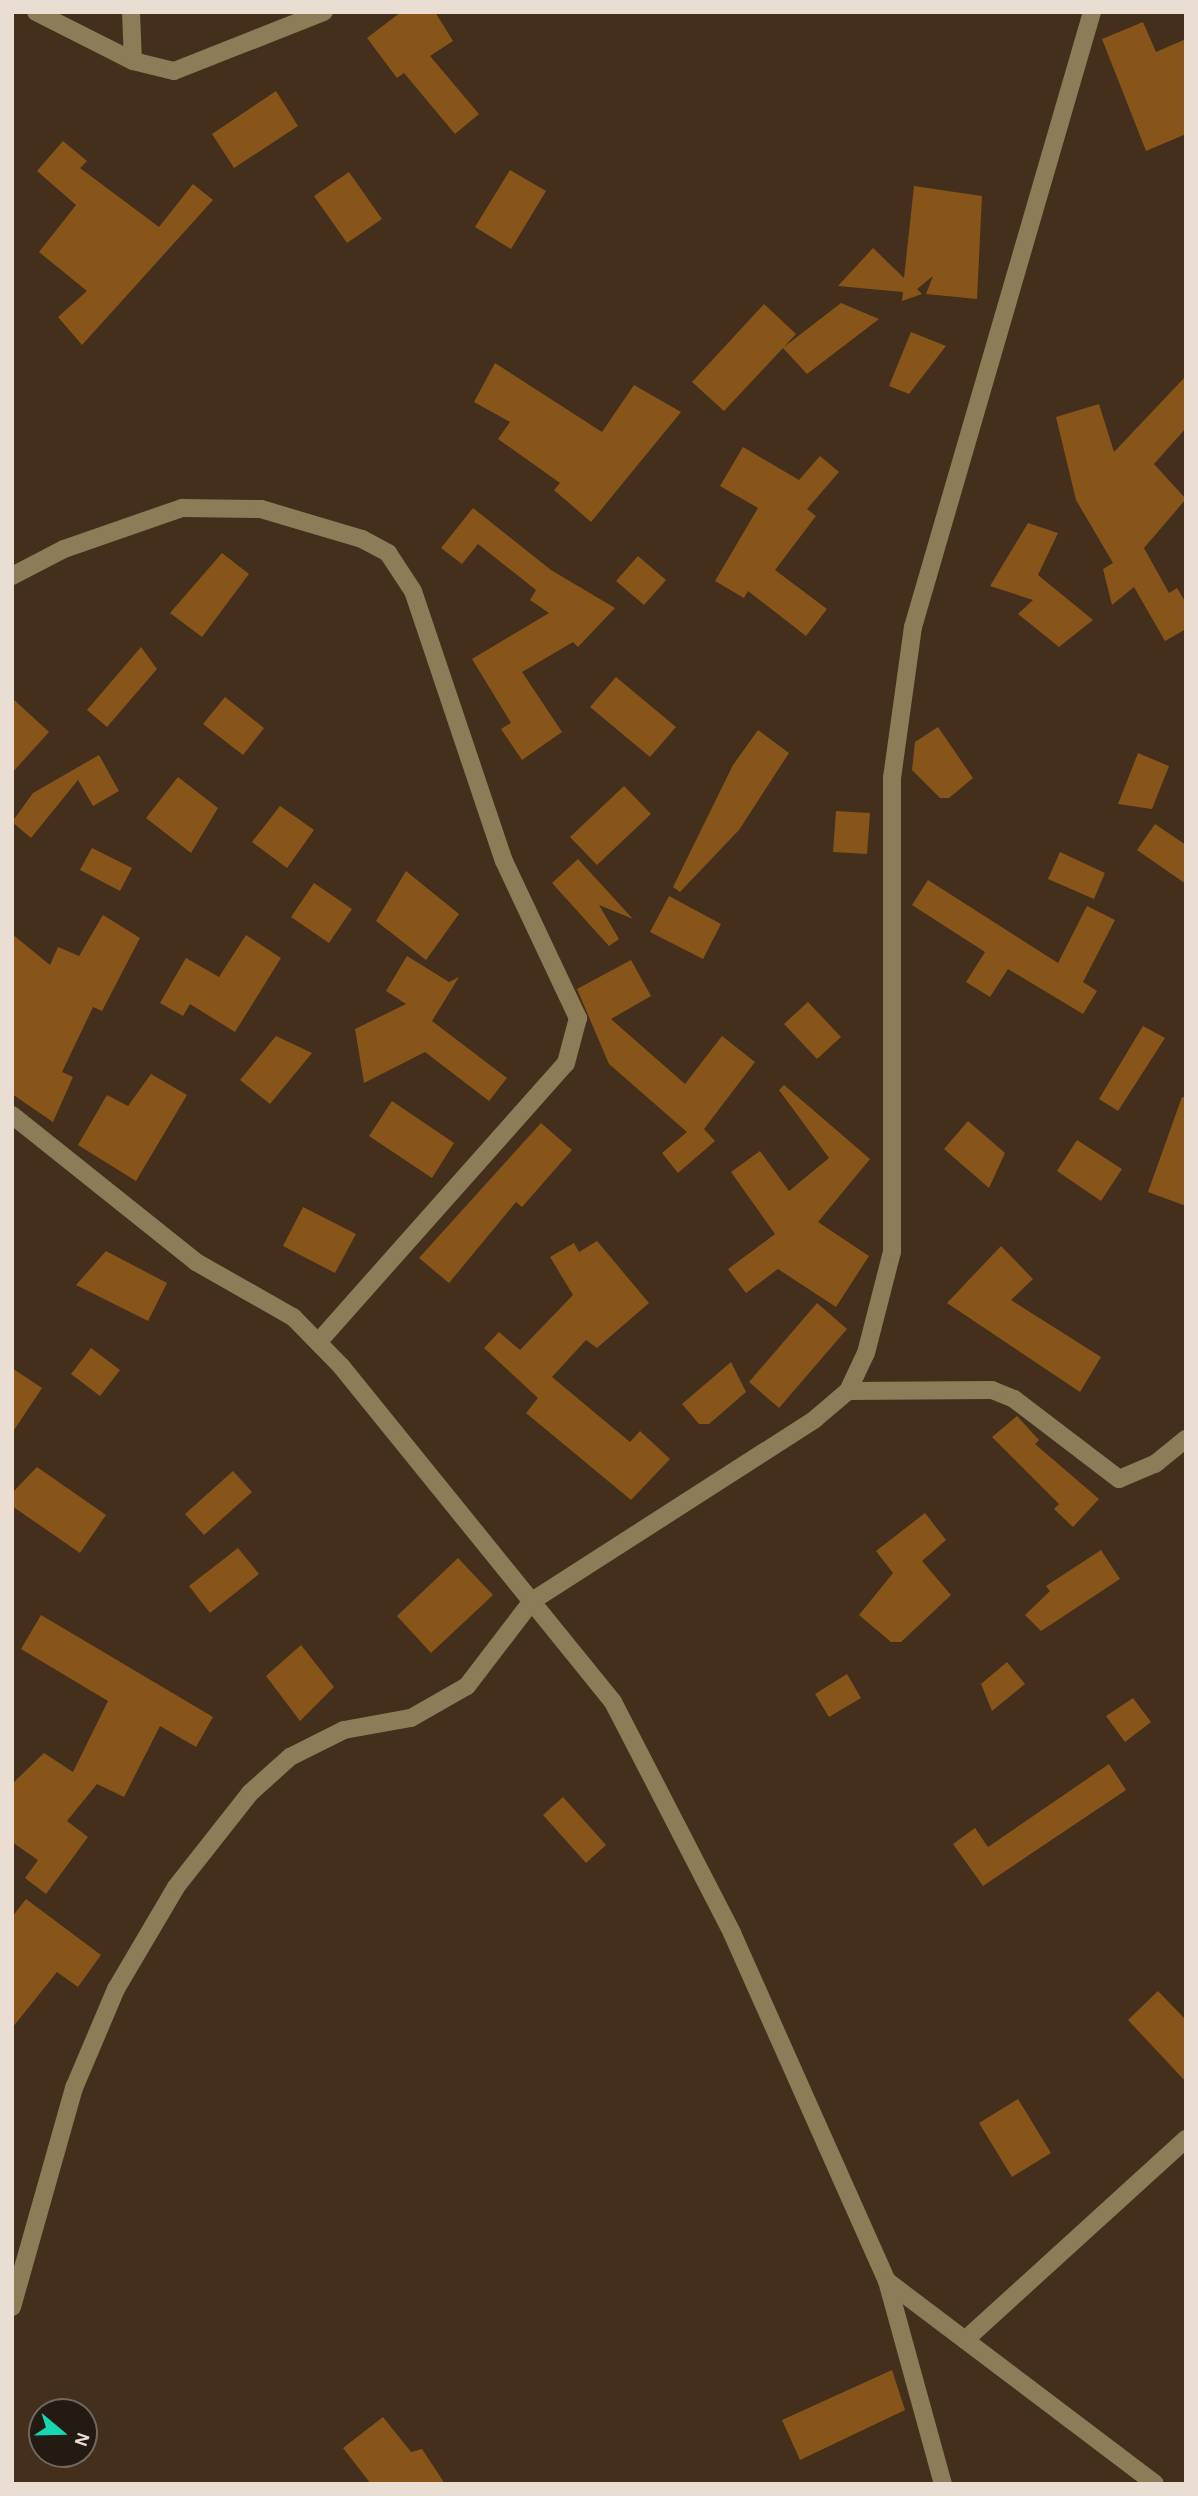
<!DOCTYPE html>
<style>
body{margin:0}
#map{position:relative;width:1198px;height:2496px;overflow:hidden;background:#432f1b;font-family:"Alegreya Sans",sans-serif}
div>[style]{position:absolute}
.building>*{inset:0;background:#875519}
.minor>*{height:18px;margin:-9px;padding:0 9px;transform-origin:9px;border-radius:9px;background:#8c7c58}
span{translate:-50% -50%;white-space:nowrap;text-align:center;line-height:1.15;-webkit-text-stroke:5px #231a11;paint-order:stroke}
.frame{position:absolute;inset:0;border:14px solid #eaddd1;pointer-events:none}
.north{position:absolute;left:28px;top:2398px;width:70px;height:70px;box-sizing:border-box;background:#231a11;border:2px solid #73685e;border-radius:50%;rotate:109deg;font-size:19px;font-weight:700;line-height:28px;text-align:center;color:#eaddd1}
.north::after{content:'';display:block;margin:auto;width:24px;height:32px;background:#1ad5b2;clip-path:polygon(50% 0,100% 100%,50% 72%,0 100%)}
</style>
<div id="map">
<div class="building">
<div style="clip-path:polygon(401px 12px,435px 12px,453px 41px,430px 56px,479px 114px,455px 134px,404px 73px,397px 78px,367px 38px)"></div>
<div style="clip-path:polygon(1143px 22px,1156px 52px,1186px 39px,1186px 134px,1146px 151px,1102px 39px)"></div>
<div style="clip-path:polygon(276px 91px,298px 126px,234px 168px,212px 134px)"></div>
<div style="clip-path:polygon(63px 141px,87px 161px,80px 168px,159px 227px,193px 184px,213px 200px,82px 345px,58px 317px,87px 291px,39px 252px,76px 205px,37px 171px)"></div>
<div style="clip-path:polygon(510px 170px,546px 191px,511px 249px,475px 227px)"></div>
<div style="clip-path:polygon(349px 172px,382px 219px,347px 243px,314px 196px)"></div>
<div style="clip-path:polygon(914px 186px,982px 196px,977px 299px,926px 294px,933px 276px,917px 289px,922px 294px,902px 301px,903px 292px,838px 286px,873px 248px,904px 278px)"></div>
<div style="clip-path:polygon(841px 303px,879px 319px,807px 374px,783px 348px,724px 411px,692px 382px,764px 304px,796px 334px,784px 347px)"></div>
<div style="clip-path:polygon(911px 332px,946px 346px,909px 394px,889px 386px)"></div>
<div style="clip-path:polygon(495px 363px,602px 432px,634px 385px,681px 412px,591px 522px,554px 490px,560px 483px,498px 439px,510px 422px,474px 402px)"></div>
<div style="clip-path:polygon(1186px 376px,1186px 428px,1154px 464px,1186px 499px,1144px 548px,1169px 593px,1177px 588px,1186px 603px,1186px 629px,1165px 641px,1134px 587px,1112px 605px,1103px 569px,1113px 563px,1076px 500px,1056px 417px,1099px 404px,1114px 452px)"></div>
<div style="clip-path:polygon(743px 447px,799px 480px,820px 456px,839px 472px,807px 509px,816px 516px,775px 570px,827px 609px,806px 636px,748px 591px,744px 598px,715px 581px,758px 508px,720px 486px)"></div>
<div style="clip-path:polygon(473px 508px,551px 570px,615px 608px,578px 647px,573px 642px,522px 672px,562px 732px,522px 760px,501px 729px,511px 723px,472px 659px,549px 613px,530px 600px,536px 590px,478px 544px,462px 564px,441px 548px)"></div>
<div style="clip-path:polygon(1028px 523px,1058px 533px,1038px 575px,1093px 620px,1059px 647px,1018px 614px,1033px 600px,990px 586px)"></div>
<div style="clip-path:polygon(222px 553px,249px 574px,202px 637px,170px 613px)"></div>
<div style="clip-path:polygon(638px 556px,666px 580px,644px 605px,616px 581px)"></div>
<div style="clip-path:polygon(141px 647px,157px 669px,107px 727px,87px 710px)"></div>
<div style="clip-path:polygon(616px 677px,676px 727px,650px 757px,590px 707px)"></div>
<div style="clip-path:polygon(225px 697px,264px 728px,243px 755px,203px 724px)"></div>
<div style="clip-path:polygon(12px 698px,49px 732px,12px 773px)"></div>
<div style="clip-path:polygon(938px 727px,973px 778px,949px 798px,940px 798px,912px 770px,915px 742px)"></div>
<div style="clip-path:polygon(758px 730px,789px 753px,739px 830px,680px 892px,673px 887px,733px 765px)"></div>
<div style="clip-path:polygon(1138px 753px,1169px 766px,1152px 809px,1118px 804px)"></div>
<div style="clip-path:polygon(99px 755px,119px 791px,93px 806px,78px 780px,31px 838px,12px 822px,33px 793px)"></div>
<div style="clip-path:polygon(178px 777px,218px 808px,191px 853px,146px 818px)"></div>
<div style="clip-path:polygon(624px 786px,651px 814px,597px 865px,570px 837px)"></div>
<div style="clip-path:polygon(280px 806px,314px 830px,287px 868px,252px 842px)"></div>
<div style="clip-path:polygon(836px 811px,870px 813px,867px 854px,833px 852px)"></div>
<div style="clip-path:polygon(1155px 824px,1186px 845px,1186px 884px,1137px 850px)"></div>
<div style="clip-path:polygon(92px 848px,132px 868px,120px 891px,80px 870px)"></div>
<div style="clip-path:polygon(1060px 852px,1105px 873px,1094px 899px,1048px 879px)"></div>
<div style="clip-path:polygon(578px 859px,633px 919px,599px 905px,619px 939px,609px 946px,552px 883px)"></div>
<div style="clip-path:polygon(406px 871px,459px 914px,426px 960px,376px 921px)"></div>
<div style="clip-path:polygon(928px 880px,1058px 963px,1087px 906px,1115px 920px,1083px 982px,1097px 991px,1083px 1014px,1008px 969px,990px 997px,966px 982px,985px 952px,912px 905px)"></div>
<div style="clip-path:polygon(314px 883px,352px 909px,329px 943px,291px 917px)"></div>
<div style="clip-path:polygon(669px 896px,721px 924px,703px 959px,650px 932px)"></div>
<div style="clip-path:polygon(103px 915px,140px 938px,102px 1011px,93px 1007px,62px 1072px,73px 1077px,53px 1122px,12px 1094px,12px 934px,50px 965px,58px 947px,79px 956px)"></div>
<div style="clip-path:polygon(246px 935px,281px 958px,235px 1032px,190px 1004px,183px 1016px,160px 1003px,186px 958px,219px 977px)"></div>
<div style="clip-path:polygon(407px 956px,449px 982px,459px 977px,432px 1021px,507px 1078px,489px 1101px,425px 1052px,364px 1083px,355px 1029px,406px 1004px,386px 991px)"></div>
<div style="clip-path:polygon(631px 960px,651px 996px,611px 1019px,685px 1084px,722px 1036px,755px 1062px,704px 1129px,715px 1141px,678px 1173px,662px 1153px,687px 1132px,609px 1064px,577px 989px)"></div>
<div style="clip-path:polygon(808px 1002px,841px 1037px,817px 1059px,784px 1024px)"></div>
<div style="clip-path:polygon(1143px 1026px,1165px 1038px,1118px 1111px,1099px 1099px)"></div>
<div style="clip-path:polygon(276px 1036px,312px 1053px,270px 1104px,240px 1080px)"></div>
<div style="clip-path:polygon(151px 1074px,187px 1095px,136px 1181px,78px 1145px,107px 1095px,128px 1106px)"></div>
<div style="clip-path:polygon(784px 1085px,870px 1159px,818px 1222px,869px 1256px,836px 1307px,778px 1269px,746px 1293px,728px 1269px,775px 1234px,731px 1172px,760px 1151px,789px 1191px,829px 1158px,779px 1090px)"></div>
<div style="clip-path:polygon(1182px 1097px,1186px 1098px,1186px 1206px,1148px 1192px)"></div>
<div style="clip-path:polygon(392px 1101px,454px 1143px,432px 1178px,369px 1136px)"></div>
<div style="clip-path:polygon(968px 1121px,1005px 1153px,989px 1188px,944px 1149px)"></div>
<div style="clip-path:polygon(541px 1123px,572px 1150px,522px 1207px,516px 1202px,449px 1283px,419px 1258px)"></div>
<div style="clip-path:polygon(1077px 1140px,1122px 1169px,1101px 1201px,1057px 1171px)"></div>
<div style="clip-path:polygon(303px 1207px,356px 1234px,335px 1273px,283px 1246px)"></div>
<div style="clip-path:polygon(597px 1241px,649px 1303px,597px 1348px,586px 1340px,552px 1377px,630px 1442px,640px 1431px,670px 1459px,631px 1500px,526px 1413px,538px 1398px,484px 1348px,499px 1332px,520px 1350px,573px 1295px,550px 1257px,574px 1243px,579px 1252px)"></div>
<div style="clip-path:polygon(1001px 1246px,1033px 1279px,1011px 1300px,1101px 1357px,1080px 1392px,947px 1303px)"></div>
<div style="clip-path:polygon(106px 1251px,167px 1283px,148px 1321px,76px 1285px)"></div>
<div style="clip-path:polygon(817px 1303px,847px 1329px,779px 1408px,749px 1382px)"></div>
<div style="clip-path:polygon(91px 1348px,120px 1370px,100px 1396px,71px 1374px)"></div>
<div style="clip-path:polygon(731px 1362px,746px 1392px,709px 1424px,699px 1424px,682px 1404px)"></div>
<div style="clip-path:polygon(12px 1368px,42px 1388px,12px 1433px)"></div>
<div style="clip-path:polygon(1017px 1416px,1039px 1440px,1035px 1444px,1099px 1499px,1073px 1527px,1054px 1509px,1059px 1504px,992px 1437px)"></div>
<div style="clip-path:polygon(37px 1467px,106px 1515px,80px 1553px,12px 1506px,12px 1493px)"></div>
<div style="clip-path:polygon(233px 1471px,252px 1492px,204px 1535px,185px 1514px)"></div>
<div style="clip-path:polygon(925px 1513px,946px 1540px,922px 1561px,951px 1595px,901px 1642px,891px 1642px,859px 1615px,893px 1573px,876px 1551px)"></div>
<div style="clip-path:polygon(238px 1548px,259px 1574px,210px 1613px,189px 1586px)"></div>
<div style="clip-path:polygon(1101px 1550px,1120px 1579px,1041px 1631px,1025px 1615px,1050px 1591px,1046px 1586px)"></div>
<div style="clip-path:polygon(458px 1558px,493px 1595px,431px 1653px,397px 1616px)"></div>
<div style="clip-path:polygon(41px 1615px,213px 1717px,196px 1747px,160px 1726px,124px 1797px,97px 1784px,67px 1821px,88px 1837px,46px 1894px,25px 1878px,38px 1860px,12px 1842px,12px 1784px,44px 1753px,73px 1772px,108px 1701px,21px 1649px)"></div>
<div style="clip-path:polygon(301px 1645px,334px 1687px,300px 1721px,266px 1676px)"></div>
<div style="clip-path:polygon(1007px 1662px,1025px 1684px,992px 1711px,981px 1684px)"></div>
<div style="clip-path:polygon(847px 1674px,861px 1698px,829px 1717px,815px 1694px)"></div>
<div style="clip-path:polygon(1133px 1698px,1151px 1722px,1125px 1742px,1106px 1716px)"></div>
<div style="clip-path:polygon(1109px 1764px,1126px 1790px,983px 1886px,953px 1844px,975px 1828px,988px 1847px)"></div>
<div style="clip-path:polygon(563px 1797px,606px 1845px,586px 1863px,543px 1815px)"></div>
<div style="clip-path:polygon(26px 1899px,101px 1955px,78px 1987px,57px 1972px,12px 2028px,12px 1917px)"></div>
<div style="clip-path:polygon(1158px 1991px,1186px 2020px,1186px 2082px,1128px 2020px)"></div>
<div style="clip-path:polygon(1018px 2099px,1051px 2153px,1012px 2177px,979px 2123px)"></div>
<div style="clip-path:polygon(892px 2370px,905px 2410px,800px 2460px,782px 2420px)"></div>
<div style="clip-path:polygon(383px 2417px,411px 2452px,422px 2449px,445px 2484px,371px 2484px,343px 2448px)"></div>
</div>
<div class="minor">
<div style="left:36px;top:12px;width:109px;rotate:26.8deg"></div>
<div style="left:131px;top:12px;width:49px;rotate:87.7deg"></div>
<div style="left:133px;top:61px;width:42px;rotate:13.7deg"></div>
<div style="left:174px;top:71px;width:161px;rotate:-21.5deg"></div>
<div style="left:12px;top:576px;width:59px;rotate:-27.4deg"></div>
<div style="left:64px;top:549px;width:125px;rotate:-19.2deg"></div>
<div style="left:182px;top:508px;width:79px;rotate:0.7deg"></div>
<div style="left:261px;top:509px;width:105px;rotate:16.5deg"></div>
<div style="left:362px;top:539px;width:30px;rotate:28deg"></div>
<div style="left:388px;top:553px;width:45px;rotate:56.7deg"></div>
<div style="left:413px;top:591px;width:285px;rotate:71.4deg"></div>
<div style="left:504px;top:861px;width:174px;rotate:64.8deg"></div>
<div style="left:578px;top:1018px;width:47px;rotate:104.9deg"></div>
<div style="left:566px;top:1063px;width:373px;rotate:131.6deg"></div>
<div style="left:12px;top:1115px;width:236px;rotate:38.6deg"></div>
<div style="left:196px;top:1262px;width:112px;rotate:29.6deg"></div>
<div style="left:293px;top:1317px;width:69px;rotate:45.6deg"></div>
<div style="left:341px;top:1366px;width:432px;rotate:51deg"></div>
<div style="left:613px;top:1702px;width:260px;rotate:62.7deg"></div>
<div style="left:732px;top:1933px;width:381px;rotate:66deg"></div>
<div style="left:887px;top:2281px;width:211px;rotate:74.6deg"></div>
<div style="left:848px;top:1391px;width:144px;rotate:-0.4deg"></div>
<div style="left:992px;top:1390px;width:24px;rotate:22deg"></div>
<div style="left:1014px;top:1399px;width:132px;rotate:37.3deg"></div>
<div style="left:1119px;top:1479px;width:39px;rotate:-23deg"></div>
<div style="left:1155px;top:1464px;width:40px;rotate:-39deg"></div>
<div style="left:887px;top:2281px;width:336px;rotate:37.1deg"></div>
<div style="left:12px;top:2307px;width:228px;rotate:-74.2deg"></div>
<div style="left:74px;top:2088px;width:108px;rotate:-67deg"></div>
<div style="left:116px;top:1989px;width:118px;rotate:-59.5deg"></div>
<div style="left:176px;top:1887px;width:120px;rotate:-51.8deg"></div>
<div style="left:250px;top:1793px;width:54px;rotate:-42deg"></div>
<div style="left:290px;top:1757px;width:60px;rotate:-26.6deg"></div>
<div style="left:344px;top:1730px;width:68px;rotate:-10.2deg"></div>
<div style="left:411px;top:1718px;width:64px;rotate:-29.7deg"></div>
<div style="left:467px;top:1686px;width:107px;rotate:-52.6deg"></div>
<div style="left:532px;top:1601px;width:336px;rotate:-32.7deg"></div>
<div style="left:815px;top:1419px;width:43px;rotate:-40.3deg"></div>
<div style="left:848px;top:1391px;width:42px;rotate:-64.7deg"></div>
<div style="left:866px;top:1353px;width:104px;rotate:-75.6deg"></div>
<div style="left:892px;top:1252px;width:474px;rotate:-90deg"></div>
<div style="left:892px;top:778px;width:152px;rotate:-82.1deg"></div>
<div style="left:913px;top:627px;width:641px;rotate:-73.77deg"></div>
<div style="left:965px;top:2340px;width:299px;rotate:-42.3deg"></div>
</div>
<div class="frame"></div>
<div class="north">N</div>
</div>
